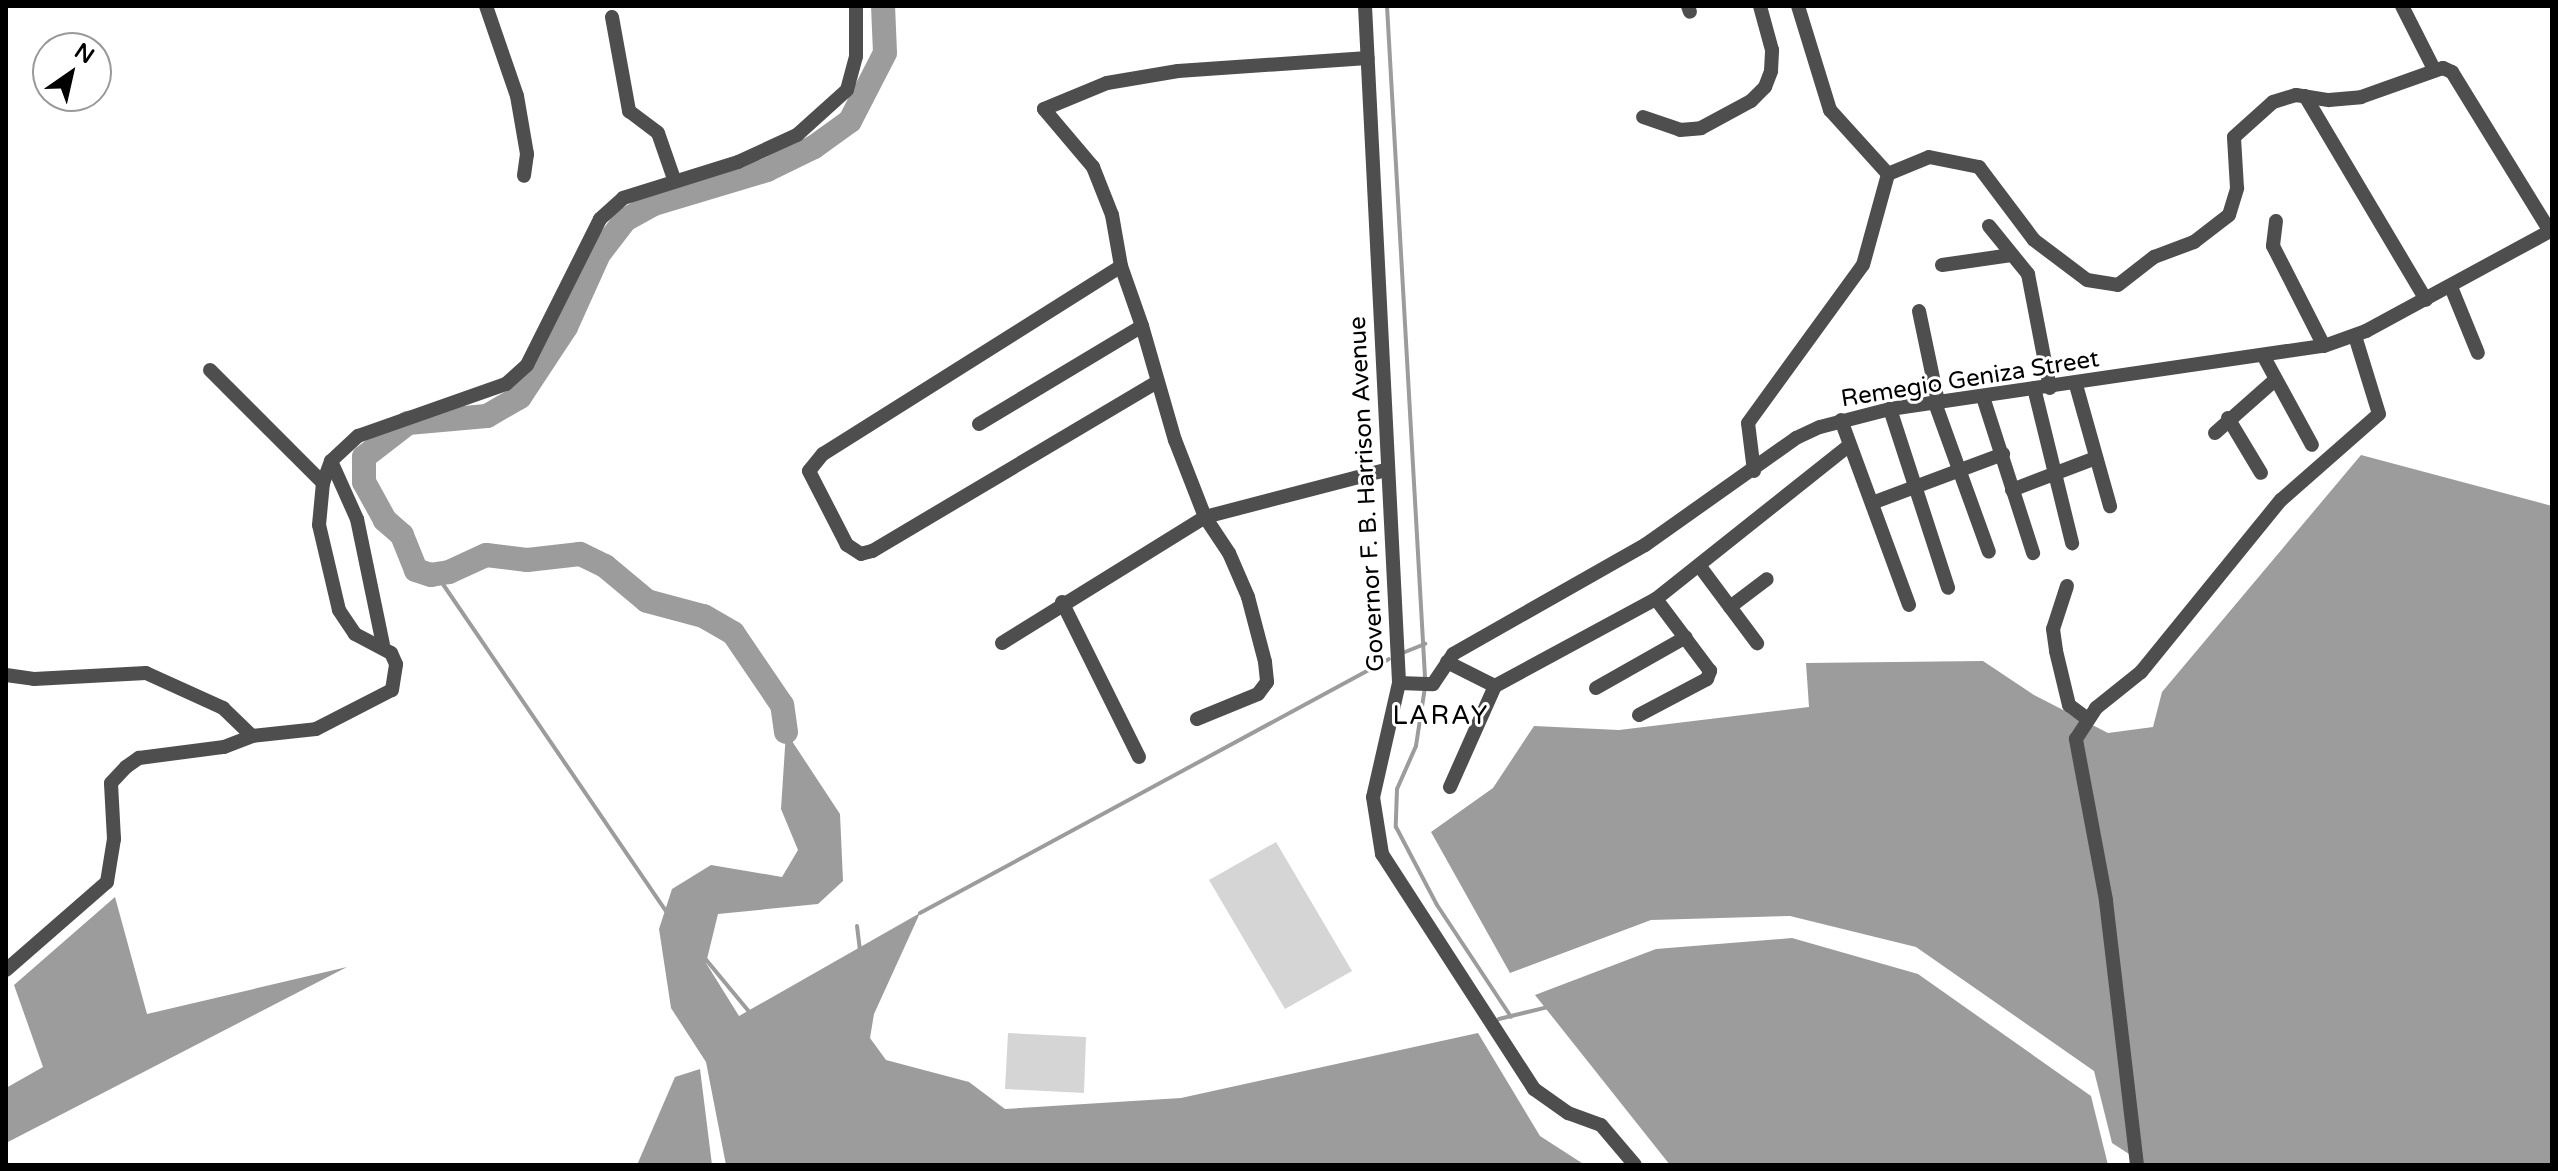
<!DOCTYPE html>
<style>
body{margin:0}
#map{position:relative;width:2558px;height:1171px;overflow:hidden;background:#fff;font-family:"Varela Round",sans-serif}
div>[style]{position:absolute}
.green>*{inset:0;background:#d5d5d5}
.water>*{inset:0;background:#9c9c9c}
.stream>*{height:4px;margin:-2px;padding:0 2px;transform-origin:2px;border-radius:2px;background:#9c9c9c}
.river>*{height:24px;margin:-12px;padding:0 12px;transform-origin:12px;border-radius:12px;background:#9c9c9c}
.minor>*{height:14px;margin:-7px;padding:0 7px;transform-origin:7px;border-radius:7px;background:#4e4e4e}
span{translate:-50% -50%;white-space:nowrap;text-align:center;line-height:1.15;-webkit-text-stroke:6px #fff;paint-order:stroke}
.street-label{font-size:24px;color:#000}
.neighbourhood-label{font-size:26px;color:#000;letter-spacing:2px}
.frame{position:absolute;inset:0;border:8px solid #000;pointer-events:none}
.north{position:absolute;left:32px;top:32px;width:80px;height:80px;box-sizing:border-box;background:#fff;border:2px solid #999;border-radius:50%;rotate:34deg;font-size:22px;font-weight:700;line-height:32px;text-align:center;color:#000}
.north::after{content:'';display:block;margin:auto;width:28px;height:36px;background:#000;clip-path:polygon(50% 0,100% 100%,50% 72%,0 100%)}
</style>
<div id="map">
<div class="green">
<div style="clip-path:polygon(1276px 842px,1352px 971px,1285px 1009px,1209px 880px)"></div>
<div style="clip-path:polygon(1008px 1033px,1086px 1037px,1084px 1093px,1005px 1089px)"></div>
</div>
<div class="water">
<div style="clip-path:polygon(2361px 455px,2552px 506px,2552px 1165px,2146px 1165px,2112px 1143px,2094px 1071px,1916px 947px,1790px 916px,1651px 920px,1510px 973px,1431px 832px,1493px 788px,1534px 726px,1619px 730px,1809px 707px,1806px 663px,1983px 661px,2034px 695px,2108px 733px,2153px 727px,2162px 692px)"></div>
<div style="clip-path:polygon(786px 732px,840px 814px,843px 881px,818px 904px,718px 914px,706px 963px,739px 1016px,920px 913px,874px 1014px,870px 1038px,886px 1060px,969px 1082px,1005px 1109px,1181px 1098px,1478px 1033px,1540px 1136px,1585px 1165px,726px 1165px,706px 1062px,671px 1008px,659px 929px,672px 889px,711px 865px,782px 877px,798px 850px,781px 809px)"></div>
<div style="clip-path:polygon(115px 897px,147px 1014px,347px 967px,6px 1143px,6px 1088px,43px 1067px,14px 985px)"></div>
<div style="clip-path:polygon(1792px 938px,1918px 974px,2091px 1096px,2108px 1165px,1670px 1165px,1535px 995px,1656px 949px)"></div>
<div style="clip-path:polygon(700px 1069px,712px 1165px,637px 1165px,675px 1077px)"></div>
</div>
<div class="stream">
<div style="left:1387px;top:6px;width:673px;rotate:86.76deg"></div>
<div style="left:436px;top:574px;width:409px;rotate:55.7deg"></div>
<div style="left:1405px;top:652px;width:22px;rotate:-22deg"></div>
<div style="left:1425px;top:687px;width:60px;rotate:98.7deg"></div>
<div style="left:1416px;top:746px;width:47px;rotate:113.8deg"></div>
<div style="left:1397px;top:789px;width:38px;rotate:92deg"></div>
<div style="left:1396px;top:827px;width:88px;rotate:62.3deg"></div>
<div style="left:1437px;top:905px;width:134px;rotate:56.5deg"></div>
<div style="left:920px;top:913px;width:533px;rotate:-28.44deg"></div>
<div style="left:857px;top:926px;width:26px;rotate:83deg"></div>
<div style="left:703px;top:956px;width:75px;rotate:50.4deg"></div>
<div style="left:1499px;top:1019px;width:50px;rotate:-13.8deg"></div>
</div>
<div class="river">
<div style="left:786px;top:732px;width:27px;rotate:-98deg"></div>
<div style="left:782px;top:705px;width:87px;rotate:-124.2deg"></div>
<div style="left:733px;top:633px;width:34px;rotate:-150deg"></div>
<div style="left:703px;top:616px;width:58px;rotate:-165deg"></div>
<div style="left:647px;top:601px;width:55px;rotate:-140.2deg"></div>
<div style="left:605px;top:566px;width:28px;rotate:-154deg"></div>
<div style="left:580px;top:554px;width:53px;rotate:173.5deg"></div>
<div style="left:527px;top:560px;width:41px;rotate:-173deg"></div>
<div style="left:486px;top:555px;width:41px;rotate:155.3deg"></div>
<div style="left:449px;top:572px;width:18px;rotate:171deg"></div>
<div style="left:431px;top:575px;width:16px;rotate:-162deg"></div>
<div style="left:416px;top:570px;width:38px;rotate:-112deg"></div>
<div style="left:402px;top:535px;width:23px;rotate:-139deg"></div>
<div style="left:385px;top:520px;width:43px;rotate:-118.9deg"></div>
<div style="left:364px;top:482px;width:25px;rotate:-90deg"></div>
<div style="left:364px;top:457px;width:56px;rotate:-37.7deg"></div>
<div style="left:408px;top:423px;width:79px;rotate:-5.1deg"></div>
<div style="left:487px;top:416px;width:38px;rotate:-30deg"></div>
<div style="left:520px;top:397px;width:84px;rotate:-56.7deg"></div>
<div style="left:566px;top:327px;width:80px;rotate:-65.7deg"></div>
<div style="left:599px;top:254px;width:43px;rotate:-52.6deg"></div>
<div style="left:625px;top:220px;width:33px;rotate:-29deg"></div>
<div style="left:654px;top:204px;width:118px;rotate:-16.7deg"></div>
<div style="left:767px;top:170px;width:52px;rotate:-26.1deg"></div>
<div style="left:814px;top:147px;width:44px;rotate:-35.8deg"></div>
<div style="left:850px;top:121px;width:76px;rotate:-62.8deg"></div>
<div style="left:885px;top:53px;width:47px;rotate:-92.4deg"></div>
</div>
<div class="minor">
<div style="left:486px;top:6px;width:95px;rotate:71deg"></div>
<div style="left:517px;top:96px;width:59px;rotate:80.2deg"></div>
<div style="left:527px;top:154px;width:22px;rotate:98deg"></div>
<div style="left:1365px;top:6px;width:678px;rotate:87.12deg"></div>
<div style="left:1399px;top:683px;width:117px;rotate:102.8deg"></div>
<div style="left:1373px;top:797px;width:58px;rotate:81deg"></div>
<div style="left:1382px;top:854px;width:280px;rotate:57.1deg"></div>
<div style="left:1534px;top:1089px;width:42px;rotate:35.2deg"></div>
<div style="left:1568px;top:1113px;width:35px;rotate:20deg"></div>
<div style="left:1601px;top:1125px;width:52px;rotate:49.6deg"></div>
<div style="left:1688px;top:6px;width:6px;rotate:72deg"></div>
<div style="left:1798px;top:6px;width:109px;rotate:72.9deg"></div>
<div style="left:1830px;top:110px;width:86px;rotate:47.8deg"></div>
<div style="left:2402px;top:6px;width:71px;rotate:63.1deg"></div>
<div style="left:612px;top:17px;width:96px;rotate:79.7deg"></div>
<div style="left:629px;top:111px;width:36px;rotate:37deg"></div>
<div style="left:658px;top:133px;width:49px;rotate:70.8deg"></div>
<div style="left:2305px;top:96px;width:237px;rotate:59.3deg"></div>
<div style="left:1643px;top:117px;width:39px;rotate:19deg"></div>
<div style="left:1680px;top:130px;width:21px;rotate:-5deg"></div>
<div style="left:1701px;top:128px;width:57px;rotate:-28.4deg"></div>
<div style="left:1751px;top:101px;width:20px;rotate:-45deg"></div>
<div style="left:1765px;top:87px;width:17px;rotate:-69deg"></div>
<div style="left:1771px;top:71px;width:21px;rotate:-87deg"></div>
<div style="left:1772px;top:50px;width:46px;rotate:-105.3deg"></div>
<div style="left:2276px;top:221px;width:25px;rotate:97deg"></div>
<div style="left:2273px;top:246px;width:112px;rotate:63deg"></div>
<div style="left:1989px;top:226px;width:62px;rotate:50.9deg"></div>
<div style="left:2028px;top:274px;width:116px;rotate:79.1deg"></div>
<div style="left:1942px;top:265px;width:70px;rotate:-8.2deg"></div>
<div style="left:1121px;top:266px;width:52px;rotate:-100deg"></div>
<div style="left:1112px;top:215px;width:52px;rotate:-111.6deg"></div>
<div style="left:1093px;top:167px;width:76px;rotate:-130.2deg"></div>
<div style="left:1044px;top:109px;width:68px;rotate:-22.4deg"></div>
<div style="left:1107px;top:83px;width:72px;rotate:-9.6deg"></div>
<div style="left:1178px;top:71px;width:190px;rotate:-3.9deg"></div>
<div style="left:2451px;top:287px;width:71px;rotate:67.8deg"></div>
<div style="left:1919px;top:311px;width:93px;rotate:78.2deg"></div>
<div style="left:2264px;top:357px;width:100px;rotate:61.4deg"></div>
<div style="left:210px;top:370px;width:160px;rotate:45deg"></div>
<div style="left:323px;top:483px;width:23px;rotate:-70deg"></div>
<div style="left:331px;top:461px;width:37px;rotate:-43deg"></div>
<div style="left:358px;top:436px;width:157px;rotate:-19.4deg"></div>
<div style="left:506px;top:384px;width:28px;rotate:-42deg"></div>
<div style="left:527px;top:365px;width:163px;rotate:-63.4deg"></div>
<div style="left:600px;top:219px;width:31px;rotate:-42deg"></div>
<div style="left:623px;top:198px;width:121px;rotate:-17.4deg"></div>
<div style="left:738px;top:162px;width:65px;rotate:-24.6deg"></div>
<div style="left:797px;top:135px;width:67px;rotate:-42deg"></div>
<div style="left:847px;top:90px;width:35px;rotate:-75deg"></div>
<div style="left:856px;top:56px;width:50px;rotate:-90deg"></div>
<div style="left:1157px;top:382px;width:331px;rotate:149.3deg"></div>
<div style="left:872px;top:551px;width:11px;rotate:165deg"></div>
<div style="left:861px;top:554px;width:17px;rotate:-147deg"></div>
<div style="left:847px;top:545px;width:83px;rotate:-117.2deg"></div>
<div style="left:809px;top:471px;width:22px;rotate:-51deg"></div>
<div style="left:823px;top:454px;width:352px;rotate:-32.2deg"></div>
<div style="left:1121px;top:266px;width:64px;rotate:70.7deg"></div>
<div style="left:1142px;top:326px;width:119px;rotate:73.9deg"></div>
<div style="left:1175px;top:440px;width:83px;rotate:68.7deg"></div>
<div style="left:1205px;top:517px;width:43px;rotate:56.3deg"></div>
<div style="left:1229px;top:553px;width:48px;rotate:66.6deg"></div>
<div style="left:1248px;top:597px;width:67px;rotate:75.3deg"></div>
<div style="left:1265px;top:662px;width:20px;rotate:84deg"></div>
<div style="left:1267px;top:682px;width:15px;rotate:127deg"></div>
<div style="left:1258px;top:694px;width:66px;rotate:157.7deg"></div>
<div style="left:2076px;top:385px;width:126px;rotate:74.3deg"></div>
<div style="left:2034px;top:388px;width:160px;rotate:76.2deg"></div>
<div style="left:1983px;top:397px;width:164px;rotate:72.2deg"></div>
<div style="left:1935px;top:403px;width:158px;rotate:70.1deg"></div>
<div style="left:1890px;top:409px;width:188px;rotate:72deg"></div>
<div style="left:2228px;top:418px;width:64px;rotate:59deg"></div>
<div style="left:1841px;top:420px;width:197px;rotate:69.8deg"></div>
<div style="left:979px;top:424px;width:190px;rotate:-31deg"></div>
<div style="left:2215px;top:433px;width:80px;rotate:-41.5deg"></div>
<div style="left:331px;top:461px;width:64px;rotate:65.9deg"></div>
<div style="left:357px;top:519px;width:128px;rotate:78.3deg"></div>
<div style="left:1754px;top:471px;width:48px;rotate:-97.1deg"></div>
<div style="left:1748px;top:423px;width:195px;rotate:-54deg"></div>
<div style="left:1863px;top:265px;width:94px;rotate:-74.6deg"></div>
<div style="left:1888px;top:174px;width:44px;rotate:-22.5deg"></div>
<div style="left:1929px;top:157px;width:51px;rotate:11.3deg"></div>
<div style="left:1979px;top:167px;width:91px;rotate:53deg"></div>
<div style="left:2034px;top:240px;width:66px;rotate:37deg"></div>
<div style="left:2087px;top:280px;width:31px;rotate:9deg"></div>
<div style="left:2118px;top:285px;width:46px;rotate:-37.9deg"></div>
<div style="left:2154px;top:257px;width:43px;rotate:-20.6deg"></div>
<div style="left:2194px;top:242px;width:44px;rotate:-37.6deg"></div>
<div style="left:2229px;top:215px;width:28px;rotate:-73deg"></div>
<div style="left:2237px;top:188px;width:51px;rotate:-93.4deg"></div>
<div style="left:2234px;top:137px;width:52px;rotate:-41.9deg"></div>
<div style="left:2273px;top:102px;width:24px;rotate:-17deg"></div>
<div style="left:2296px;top:95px;width:33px;rotate:9deg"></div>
<div style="left:2329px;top:100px;width:32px;rotate:-5deg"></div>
<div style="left:2361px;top:97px;width:87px;rotate:-19.5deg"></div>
<div style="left:2443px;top:68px;width:10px;rotate:24deg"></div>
<div style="left:2452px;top:72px;width:187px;rotate:58.4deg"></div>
<div style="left:2012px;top:490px;width:90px;rotate:-20.9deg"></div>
<div style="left:1872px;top:503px;width:140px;rotate:-20.5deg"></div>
<div style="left:1701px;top:568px;width:94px;rotate:53.3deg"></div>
<div style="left:2067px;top:586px;width:45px;rotate:108deg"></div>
<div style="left:2053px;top:629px;width:22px;rotate:82deg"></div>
<div style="left:2056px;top:651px;width:56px;rotate:76.5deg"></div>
<div style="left:2069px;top:705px;width:21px;rotate:37deg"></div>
<div style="left:1062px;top:602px;width:173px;rotate:63.6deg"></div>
<div style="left:1730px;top:607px;width:46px;rotate:-37.1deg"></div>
<div style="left:1002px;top:643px;width:239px;rotate:-31.8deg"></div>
<div style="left:1205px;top:517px;width:187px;rotate:-14.6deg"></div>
<div style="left:1447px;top:662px;width:54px;rotate:26.6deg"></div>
<div style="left:6px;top:675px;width:28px;rotate:8deg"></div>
<div style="left:34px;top:679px;width:112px;rotate:-3.1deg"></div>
<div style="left:146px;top:673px;width:85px;rotate:24.4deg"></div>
<div style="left:223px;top:708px;width:40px;rotate:44deg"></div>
<div style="left:1399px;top:683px;width:34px;rotate:2deg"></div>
<div style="left:1433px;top:684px;width:36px;rotate:-56deg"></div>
<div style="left:1453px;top:654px;width:221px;rotate:-29.6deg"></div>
<div style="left:1645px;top:545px;width:185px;rotate:-35.3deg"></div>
<div style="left:1796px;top:438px;width:26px;rotate:-25deg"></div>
<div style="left:1820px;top:427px;width:72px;rotate:-14.4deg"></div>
<div style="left:1890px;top:409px;width:439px;rotate:-8.3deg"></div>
<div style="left:2324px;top:346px;width:45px;rotate:-19.7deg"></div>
<div style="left:2366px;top:331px;width:212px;rotate:-28.5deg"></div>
<div style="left:1596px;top:688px;width:103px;rotate:-29.5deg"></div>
<div style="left:1639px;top:715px;width:77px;rotate:-27.9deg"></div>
<div style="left:1707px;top:679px;width:9px;rotate:-69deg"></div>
<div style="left:1710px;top:671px;width:90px;rotate:-126.9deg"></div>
<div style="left:1450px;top:787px;width:111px;rotate:-66deg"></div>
<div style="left:1495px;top:686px;width:183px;rotate:-28.4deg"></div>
<div style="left:1656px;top:599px;width:244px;rotate:-38.5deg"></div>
<div style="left:6px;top:970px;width:134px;rotate:-41.1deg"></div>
<div style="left:107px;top:882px;width:44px;rotate:-80.8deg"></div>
<div style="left:114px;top:839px;width:56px;rotate:-93.1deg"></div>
<div style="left:111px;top:783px;width:22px;rotate:-47deg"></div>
<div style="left:126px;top:767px;width:16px;rotate:-35deg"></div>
<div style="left:139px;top:758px;width:86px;rotate:-7.4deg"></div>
<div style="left:224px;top:747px;width:30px;rotate:-21deg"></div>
<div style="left:252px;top:736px;width:64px;rotate:-6.2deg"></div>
<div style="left:316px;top:729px;width:85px;rotate:-27.2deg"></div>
<div style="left:392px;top:690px;width:26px;rotate:-81deg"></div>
<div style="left:396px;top:664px;width:12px;rotate:-114deg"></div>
<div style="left:391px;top:653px;width:41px;rotate:-152.2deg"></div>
<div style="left:355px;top:634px;width:29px;rotate:-124deg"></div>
<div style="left:339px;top:610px;width:87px;rotate:-103.2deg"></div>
<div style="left:319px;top:525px;width:42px;rotate:-84.6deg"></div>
<div style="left:2137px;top:1165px;width:267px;rotate:-96.7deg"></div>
<div style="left:2106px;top:900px;width:164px;rotate:-100.6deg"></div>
<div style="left:2076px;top:739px;width:37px;rotate:-57deg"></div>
<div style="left:2096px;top:708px;width:58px;rotate:-38.7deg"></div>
<div style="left:2141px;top:672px;width:222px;rotate:-50.9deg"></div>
<div style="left:2281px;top:500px;width:130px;rotate:-41.3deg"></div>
<div style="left:2379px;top:414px;width:82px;rotate:-107.1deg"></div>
</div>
<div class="street-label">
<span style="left:1970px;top:379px;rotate:-9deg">Remegio Geniza Street</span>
<span style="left:1367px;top:494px;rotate:-93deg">Governor F. B. Harrison Avenue</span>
</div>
<div class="neighbourhood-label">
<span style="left:1441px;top:716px">LARAY</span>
</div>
<div class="frame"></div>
<div class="north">N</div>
</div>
